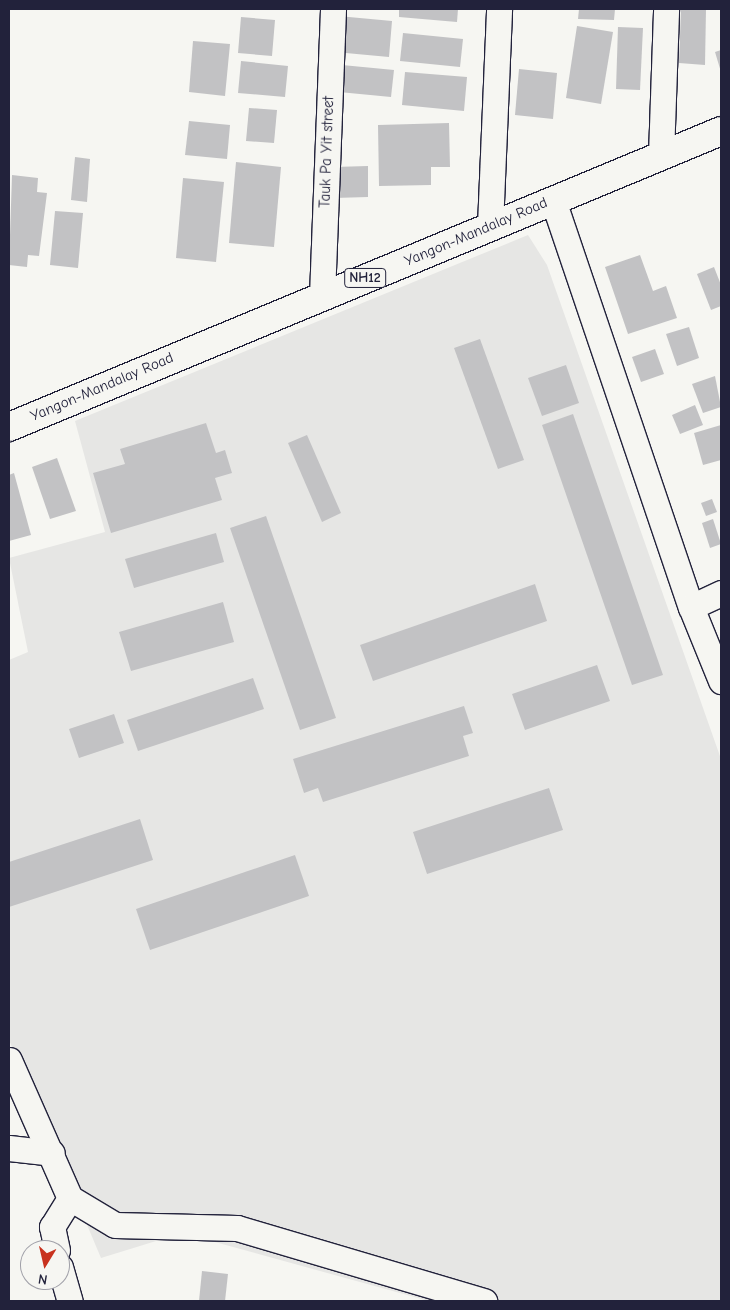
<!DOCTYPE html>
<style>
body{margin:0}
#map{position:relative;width:730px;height:1310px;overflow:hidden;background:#f6f6f2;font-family:"Comic Neue",sans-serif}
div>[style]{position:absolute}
.built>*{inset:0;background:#e6e6e4}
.building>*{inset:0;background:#c2c2c4}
.roads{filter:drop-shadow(1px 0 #22223b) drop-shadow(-1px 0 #22223b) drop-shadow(0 1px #22223b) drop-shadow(0 -1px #22223b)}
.street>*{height:25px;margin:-12.5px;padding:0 12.5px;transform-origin:12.5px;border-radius:12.5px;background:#f6f6f2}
.highway>*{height:28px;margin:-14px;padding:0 14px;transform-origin:14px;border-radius:14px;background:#f6f6f2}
span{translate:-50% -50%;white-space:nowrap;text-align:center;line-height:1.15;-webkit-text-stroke:5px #f6f6f2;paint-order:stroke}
.shield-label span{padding:1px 4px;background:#f6f6f2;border:1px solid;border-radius:4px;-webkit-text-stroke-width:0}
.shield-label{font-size:14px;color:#22223b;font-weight:700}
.street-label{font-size:15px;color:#22223b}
.frame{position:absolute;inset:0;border:10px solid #22223b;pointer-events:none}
.north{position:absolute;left:20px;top:1240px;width:50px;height:50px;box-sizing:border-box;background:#f6f6f2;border:1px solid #a1a1a9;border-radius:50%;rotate:189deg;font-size:14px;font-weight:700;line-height:20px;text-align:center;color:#22223b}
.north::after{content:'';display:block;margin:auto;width:18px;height:22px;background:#c8321e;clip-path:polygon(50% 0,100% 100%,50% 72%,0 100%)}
</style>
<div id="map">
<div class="built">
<div style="clip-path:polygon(528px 235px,547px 265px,721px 759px,721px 1301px,429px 1301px,182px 1233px,101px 1258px,9px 1040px,9px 660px,28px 652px,9px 558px,105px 532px,75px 421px)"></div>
</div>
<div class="building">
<div style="clip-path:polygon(399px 9px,458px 9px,457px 22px,399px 17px)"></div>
<div style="clip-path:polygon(579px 9px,615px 9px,614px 20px,578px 19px)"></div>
<div style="clip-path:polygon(681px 9px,706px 9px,705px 65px,679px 63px)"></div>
<div style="clip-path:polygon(338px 16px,392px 21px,389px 57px,335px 52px)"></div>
<div style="clip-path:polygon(241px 17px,275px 20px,272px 56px,238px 53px)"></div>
<div style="clip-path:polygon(577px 26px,613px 32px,601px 104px,566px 98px)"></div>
<div style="clip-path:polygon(618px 27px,643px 28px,640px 90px,616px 89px)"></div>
<div style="clip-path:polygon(403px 33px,463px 39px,460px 67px,400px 61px)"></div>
<div style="clip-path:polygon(193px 41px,230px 44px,225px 96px,189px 92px)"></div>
<div style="clip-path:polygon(721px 50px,721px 72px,715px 52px)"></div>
<div style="clip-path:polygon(241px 61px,288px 66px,285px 97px,238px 93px)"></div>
<div style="clip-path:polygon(342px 65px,394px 70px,391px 97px,339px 92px)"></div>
<div style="clip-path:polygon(519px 69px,557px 73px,553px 119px,515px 115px)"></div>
<div style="clip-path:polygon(405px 72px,467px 77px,464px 111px,402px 105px)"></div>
<div style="clip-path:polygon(249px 108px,277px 110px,274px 143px,246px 141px)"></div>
<div style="clip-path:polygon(189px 121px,230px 125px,227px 159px,185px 155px)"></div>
<div style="clip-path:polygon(449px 123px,450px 167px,431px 167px,431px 185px,379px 186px,378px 125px)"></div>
<div style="clip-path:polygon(75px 157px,90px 159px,87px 202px,71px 200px)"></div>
<div style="clip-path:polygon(236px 162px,281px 167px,274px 247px,229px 243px)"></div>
<div style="clip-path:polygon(368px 166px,368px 197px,334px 198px,334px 167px)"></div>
<div style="clip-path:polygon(12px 175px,38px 178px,37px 192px,47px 193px,39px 256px,28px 255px,27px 267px,9px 265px)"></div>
<div style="clip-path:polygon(183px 178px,224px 182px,216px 262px,176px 258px)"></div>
<div style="clip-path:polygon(55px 211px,83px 213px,78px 268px,50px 265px)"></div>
<div style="clip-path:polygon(640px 255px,653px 291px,666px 286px,677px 318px,628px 334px,605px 267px)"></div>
<div style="clip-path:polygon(714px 267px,721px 285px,721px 306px,711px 310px,697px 274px)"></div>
<div style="clip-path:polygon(689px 327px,699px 358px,677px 366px,666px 334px)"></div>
<div style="clip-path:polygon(480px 339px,524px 460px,498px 469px,454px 348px)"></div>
<div style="clip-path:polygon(655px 349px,664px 374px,641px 382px,632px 357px)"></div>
<div style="clip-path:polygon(566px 365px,579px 403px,542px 416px,528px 378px)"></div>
<div style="clip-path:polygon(715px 376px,721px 407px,703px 413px,692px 384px)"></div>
<div style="clip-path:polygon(695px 405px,703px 425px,680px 434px,672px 415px)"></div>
<div style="clip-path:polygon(573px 414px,663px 675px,632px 685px,542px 425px)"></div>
<div style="clip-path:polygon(206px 423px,216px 453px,225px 450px,232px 473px,215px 478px,222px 500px,111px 533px,93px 473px,125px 464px,120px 449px)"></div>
<div style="clip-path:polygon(721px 425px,721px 460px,703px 465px,694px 433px)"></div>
<div style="clip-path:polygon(307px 435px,341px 513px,322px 522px,288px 443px)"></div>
<div style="clip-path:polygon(57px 458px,76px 511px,50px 519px,32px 467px)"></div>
<div style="clip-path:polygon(14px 473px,31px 535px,9px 541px,9px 475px)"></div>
<div style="clip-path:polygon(712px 499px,717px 512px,706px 516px,701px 503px)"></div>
<div style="clip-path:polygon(266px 516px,336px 718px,300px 730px,230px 528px)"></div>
<div style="clip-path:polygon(713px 519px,721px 544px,710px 548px,702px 523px)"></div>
<div style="clip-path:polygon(216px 533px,224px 562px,134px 588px,125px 559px)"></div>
<div style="clip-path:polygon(535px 584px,547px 621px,373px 681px,360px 645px)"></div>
<div style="clip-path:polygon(223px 602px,234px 642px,131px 671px,119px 632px)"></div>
<div style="clip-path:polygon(597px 665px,610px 701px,525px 730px,512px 694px)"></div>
<div style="clip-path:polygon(253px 678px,264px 709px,138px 751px,127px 720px)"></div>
<div style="clip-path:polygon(464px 706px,473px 733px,463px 736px,469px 756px,323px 802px,318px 788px,304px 793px,293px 759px)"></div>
<div style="clip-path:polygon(114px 714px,124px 743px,79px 758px,69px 729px)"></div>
<div style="clip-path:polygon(549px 788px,563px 830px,427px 874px,413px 832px)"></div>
<div style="clip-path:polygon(140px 819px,153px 860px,9px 907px,9px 862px)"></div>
<div style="clip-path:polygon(295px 855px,309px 896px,150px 950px,136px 909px)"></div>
<div style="clip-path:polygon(202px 1271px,228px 1274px,225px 1301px,199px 1301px)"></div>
</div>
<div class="roads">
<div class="street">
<div style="left:661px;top:155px;width:146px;rotate:-88deg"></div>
<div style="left:553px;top:200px;width:430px;rotate:71.3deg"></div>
<div style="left:691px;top:607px;width:80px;rotate:67.9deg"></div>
<div style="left:490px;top:226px;width:217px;rotate:-87.6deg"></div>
<div style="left:322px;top:296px;width:287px;rotate:-87.8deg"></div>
<div style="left:691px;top:607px;width:33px;rotate:-25deg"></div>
<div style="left:9px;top:1060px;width:151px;rotate:66.2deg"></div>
<div style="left:70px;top:1198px;width:52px;rotate:31deg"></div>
<div style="left:115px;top:1225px;width:122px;rotate:1.4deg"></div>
<div style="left:237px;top:1228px;width:258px;rotate:16.5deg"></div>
<div style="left:9px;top:1148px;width:43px;rotate:6.6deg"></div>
<div style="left:57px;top:1250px;width:24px;rotate:-102deg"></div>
<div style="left:52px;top:1227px;width:34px;rotate:-58deg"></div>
<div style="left:60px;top:1267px;width:35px;rotate:74deg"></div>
</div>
<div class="highway">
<div style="left:9px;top:427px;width:771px;rotate:-22.57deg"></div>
</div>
</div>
<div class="shield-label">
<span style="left:365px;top:278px">NH12</span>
</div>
<div class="street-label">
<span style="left:327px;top:152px;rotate:-88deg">Tauk Pa Yit street</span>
<span style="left:476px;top:232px;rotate:-23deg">Yangon-Mandalay Road</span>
<span style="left:102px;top:387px;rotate:-23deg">Yangon-Mandalay Road</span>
</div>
<div class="frame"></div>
<div class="north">N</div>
</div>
